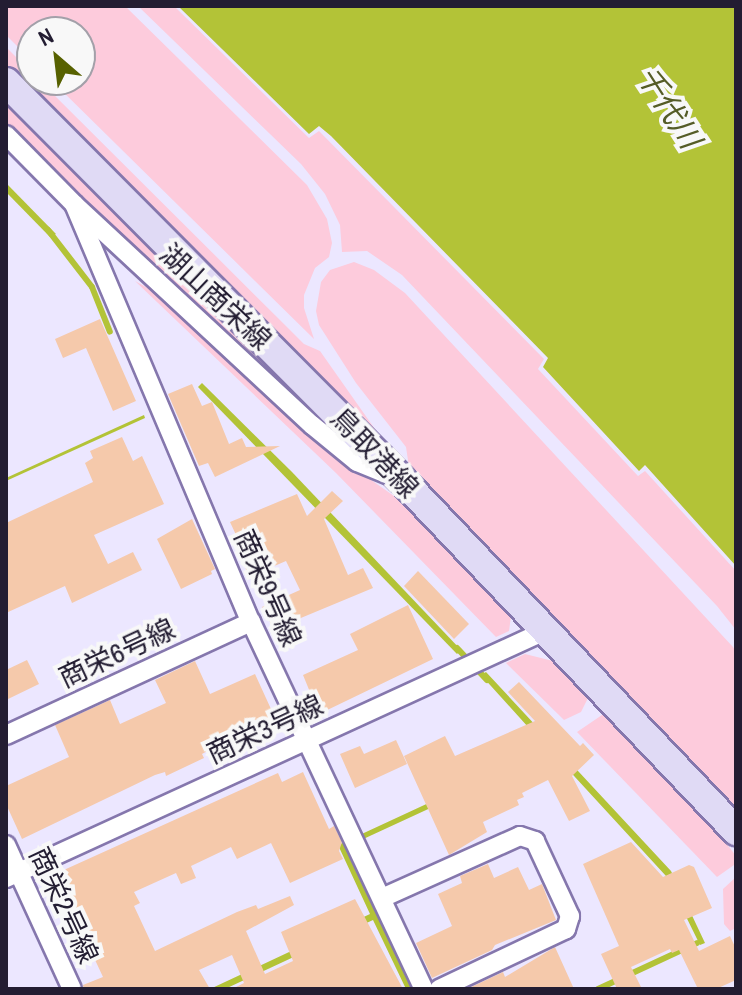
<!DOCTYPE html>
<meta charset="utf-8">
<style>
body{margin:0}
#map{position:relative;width:742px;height:995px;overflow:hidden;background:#ece7ff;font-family:"Archivo Narrow","Noto Sans JP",sans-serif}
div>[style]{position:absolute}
.green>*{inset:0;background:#fdcbdc}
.water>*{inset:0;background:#b3c337}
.stream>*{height:6px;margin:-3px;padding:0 3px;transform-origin:3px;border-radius:3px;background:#b3c337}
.building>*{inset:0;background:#f5c9ab}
.roads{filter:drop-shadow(2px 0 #8577ad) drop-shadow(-2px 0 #8577ad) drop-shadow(0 2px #8577ad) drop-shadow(0 -2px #8577ad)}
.street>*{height:18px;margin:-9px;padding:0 9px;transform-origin:9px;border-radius:9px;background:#fff}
.primary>*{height:28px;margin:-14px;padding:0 14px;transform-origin:14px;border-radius:14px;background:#e0daf5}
span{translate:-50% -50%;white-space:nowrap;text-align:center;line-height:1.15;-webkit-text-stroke:8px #f8f8f8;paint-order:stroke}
.street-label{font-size:28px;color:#231d32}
.water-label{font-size:30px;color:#555c27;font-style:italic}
.frame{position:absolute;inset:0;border:8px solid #231d32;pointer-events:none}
.north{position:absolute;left:16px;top:16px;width:80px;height:80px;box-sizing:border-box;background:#f8f8f8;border:2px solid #a3a0a9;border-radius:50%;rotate:332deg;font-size:22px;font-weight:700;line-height:32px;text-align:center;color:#231d32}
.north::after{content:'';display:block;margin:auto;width:28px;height:36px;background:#576100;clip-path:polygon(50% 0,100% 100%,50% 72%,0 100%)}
</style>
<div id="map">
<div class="green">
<div style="clip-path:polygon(6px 6px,125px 6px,307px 185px,327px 219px,332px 243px,329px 257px,315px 268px,304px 295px,304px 308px,314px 339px,51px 80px,80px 80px,80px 32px,32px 32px,32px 61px,6px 35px)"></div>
<div style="clip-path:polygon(138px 6px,174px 6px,309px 138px,319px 131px,544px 359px,538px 369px,638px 476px,645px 471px,736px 571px,736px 630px,717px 606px,402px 275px,367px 251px,342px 252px,340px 225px,325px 194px,301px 164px)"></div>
<div style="clip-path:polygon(6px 47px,32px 73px,32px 80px,39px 80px,289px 329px,304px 344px,320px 351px,377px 432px,376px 438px,6px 71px)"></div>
<div style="clip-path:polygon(6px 95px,368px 456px,326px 428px,37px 154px,6px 123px)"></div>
<div style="clip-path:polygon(354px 262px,374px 270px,405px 293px,733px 647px,736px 652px,736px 815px,409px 467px,406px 447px,356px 383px,319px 325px,316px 311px,321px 282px,330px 270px)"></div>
<div style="clip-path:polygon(135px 281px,148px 288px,350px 465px,401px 501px,512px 609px,509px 631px,496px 637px,336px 473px)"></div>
<div style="clip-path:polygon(525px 654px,561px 663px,583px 687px,588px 698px,581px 712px,564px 720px,506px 663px)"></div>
<div style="clip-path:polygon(602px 715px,609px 716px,703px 813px,736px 856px,734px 865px,717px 877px,577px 732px)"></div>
<div style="clip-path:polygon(736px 877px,736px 928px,730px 931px,724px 924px,723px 889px)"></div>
</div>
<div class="water">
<div style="clip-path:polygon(178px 6px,736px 6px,736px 566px,645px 465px,639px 471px,543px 367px,548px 358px,331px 136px,319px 126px,309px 134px)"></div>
<div style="clip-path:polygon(7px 184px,56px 234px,50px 237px,6px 192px)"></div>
<div style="clip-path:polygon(202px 383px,292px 472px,461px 650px,457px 654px,198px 387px)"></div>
<div style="clip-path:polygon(144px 415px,145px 418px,6px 481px,6px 478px)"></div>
<div style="clip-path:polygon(486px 672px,671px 871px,705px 943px,700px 945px,666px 876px,552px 752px,346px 847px,412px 989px,406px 989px,373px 920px,225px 989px,210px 989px,370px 914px,338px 845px,547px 748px,481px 675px)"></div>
</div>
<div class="stream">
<div style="left:48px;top:230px;width:72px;rotate:52.3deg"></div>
<div style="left:92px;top:287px;width:48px;rotate:68.2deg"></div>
<div style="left:457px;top:648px;width:44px;rotate:46.8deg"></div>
<div style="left:598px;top:989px;width:109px;rotate:-24.9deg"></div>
</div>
<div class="building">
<div style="clip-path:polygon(100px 319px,136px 401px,113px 411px,86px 348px,63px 358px,55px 339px)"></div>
<div style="clip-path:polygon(192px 384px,202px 406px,212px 402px,229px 444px,242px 438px,246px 447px,280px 446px,215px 477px,208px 463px,199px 466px,168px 394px)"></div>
<div style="clip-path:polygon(122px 437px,133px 461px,142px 456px,164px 504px,94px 535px,108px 564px,133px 552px,142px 570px,72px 603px,65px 586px,6px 613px,6px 523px,93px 482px,85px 463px,93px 458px,90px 451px)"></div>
<div style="clip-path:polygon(332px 491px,343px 501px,324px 519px,348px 575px,363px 568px,373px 588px,296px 620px,276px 633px,262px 607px,300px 590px,286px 561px,249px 577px,239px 552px,243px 550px,230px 522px,297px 494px,307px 516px)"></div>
<div style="clip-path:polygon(192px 519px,215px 569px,211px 571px,212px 574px,181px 589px,157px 539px)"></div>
<div style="clip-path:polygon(418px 571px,469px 624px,454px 639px,404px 586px)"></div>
<div style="clip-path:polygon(408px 605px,433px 659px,319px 714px,303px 675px,358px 650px,350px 634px)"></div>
<div style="clip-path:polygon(27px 660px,39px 684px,6px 700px,6px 670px)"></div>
<div style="clip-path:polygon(195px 661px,210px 694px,255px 674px,276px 720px,216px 746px,202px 754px,204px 758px,166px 776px,165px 772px,155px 775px,22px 839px,6px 804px,6px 786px,69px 757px,55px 725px,110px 700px,120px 724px,166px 703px,155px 680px)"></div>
<div style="clip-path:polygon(519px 682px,580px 746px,583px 743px,594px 755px,572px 776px,590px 811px,569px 821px,548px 780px,522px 793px,524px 797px,517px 800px,519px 805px,483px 822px,487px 832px,449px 855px,404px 756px,445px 736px,455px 756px,535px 721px,508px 692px)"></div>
<div style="clip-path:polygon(396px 740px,407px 764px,355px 788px,340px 754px,360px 746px,364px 754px)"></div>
<div style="clip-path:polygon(303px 772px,329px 829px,334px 826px,342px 842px,339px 851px,343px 859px,290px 883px,271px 843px,237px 859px,231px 847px,191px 866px,196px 878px,181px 884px,176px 873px,134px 892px,140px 903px,134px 906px,155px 951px,237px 912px,256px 905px,258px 909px,290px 896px,294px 905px,246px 931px,265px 974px,293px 961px,281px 932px,355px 899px,403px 989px,232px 989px,244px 983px,232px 955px,199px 970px,210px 989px,84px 989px,83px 985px,103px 977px,55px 874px,278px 773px,282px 782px)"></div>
<div style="clip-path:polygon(631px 842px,663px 877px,689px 865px,694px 867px,712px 908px,684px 920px,699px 951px,730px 936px,736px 949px,736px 980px,716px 989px,698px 989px,679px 950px,672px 953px,670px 949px,631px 967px,642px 989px,617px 989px,601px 954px,619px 946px,583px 864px)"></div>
<div style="clip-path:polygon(488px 864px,494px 878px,518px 867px,529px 890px,542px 884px,556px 920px,495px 945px,492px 950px,432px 978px,416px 943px,452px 926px,438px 894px,462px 883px,460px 876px)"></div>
<div style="clip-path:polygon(555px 947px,574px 989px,467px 989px,503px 972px,505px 977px)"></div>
</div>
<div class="roads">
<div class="street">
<div style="left:6px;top:135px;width:97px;rotate:45.4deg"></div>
<div style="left:74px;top:204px;width:325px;rotate:42.9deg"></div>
<div style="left:312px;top:425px;width:58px;rotate:39.4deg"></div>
<div style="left:357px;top:462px;width:37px;rotate:22deg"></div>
<div style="left:74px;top:204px;width:454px;rotate:67.1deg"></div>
<div style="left:251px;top:622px;width:406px;rotate:64.8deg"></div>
<div style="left:6px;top:735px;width:270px;rotate:-24.8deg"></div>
<div style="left:6px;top:845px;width:158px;rotate:65.4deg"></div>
<div style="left:6px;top:878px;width:595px;rotate:-24.63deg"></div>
<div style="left:382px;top:898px;width:151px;rotate:-24.2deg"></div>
<div style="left:520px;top:836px;width:16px;rotate:18deg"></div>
<div style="left:535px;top:841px;width:83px;rotate:65deg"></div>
<div style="left:570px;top:916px;width:14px;rotate:107deg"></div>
<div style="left:566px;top:929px;width:140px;rotate:154.7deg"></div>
</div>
<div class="primary">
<div style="left:6px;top:82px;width:561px;rotate:45.14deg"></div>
<div style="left:402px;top:480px;width:485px;rotate:46.4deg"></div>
</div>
</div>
<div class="street-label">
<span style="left:216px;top:297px;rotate:43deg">湖山商栄線</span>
<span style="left:375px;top:453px;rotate:46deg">鳥取港線</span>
<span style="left:268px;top:588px;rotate:66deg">商栄9号線</span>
<span style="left:117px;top:653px;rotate:-25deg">商栄6号線</span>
<span style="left:265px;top:729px;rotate:-25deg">商栄3号線</span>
<span style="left:64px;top:905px;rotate:65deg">商栄2号線</span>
</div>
<div class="water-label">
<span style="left:669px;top:107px;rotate:57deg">千代川</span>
</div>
<div class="frame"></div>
<div class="north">N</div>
</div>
